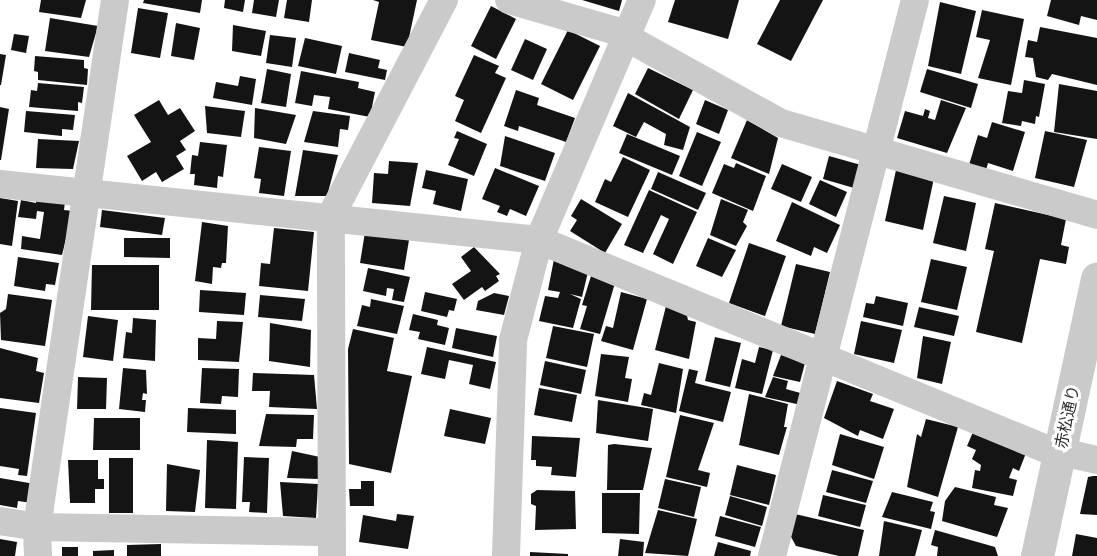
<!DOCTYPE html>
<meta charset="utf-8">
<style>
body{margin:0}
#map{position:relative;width:1097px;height:556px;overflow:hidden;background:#fff;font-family:Poppins,"Noto Sans JP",sans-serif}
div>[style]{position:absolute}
.building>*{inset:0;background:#141414}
.minor>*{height:28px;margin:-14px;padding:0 14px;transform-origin:14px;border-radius:14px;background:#cacaca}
.tertiary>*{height:33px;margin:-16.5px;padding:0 16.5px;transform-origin:16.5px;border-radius:16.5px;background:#cacaca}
span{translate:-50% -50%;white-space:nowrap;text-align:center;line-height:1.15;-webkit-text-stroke:6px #fff;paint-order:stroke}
.street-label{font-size:16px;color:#2d2d2d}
</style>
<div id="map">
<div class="building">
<div style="clip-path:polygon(41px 0,86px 0,81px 18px,39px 12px)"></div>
<div style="clip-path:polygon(144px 0,202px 0,200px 13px,143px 3px)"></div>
<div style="clip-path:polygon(225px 0,245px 0,243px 12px,224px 8px)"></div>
<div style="clip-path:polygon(254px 0,279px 0,276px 17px,252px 13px)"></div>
<div style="clip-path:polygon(287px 0,312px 0,309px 22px,284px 18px)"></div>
<div style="clip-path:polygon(373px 0,417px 0,407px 47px,371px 40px,379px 2px)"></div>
<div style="clip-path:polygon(582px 0,622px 0,619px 11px)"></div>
<div style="clip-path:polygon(675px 0,739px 0,728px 39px,668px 22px)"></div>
<div style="clip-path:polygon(780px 0,823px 0,791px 61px,757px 44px)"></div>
<div style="clip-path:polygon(1051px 0,1097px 0,1097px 20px,1081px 16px,1079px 25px,1047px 16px)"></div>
<div style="clip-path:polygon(940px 2px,976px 11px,961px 74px,928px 66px)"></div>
<div style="clip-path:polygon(491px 6px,516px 19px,496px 59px,471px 46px)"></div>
<div style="clip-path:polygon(138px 8px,168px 13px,160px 58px,131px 53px)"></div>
<div style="clip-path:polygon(982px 10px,1024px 19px,1011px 85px,978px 78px,990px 40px,976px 37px)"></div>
<div style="clip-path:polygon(50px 18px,98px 26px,89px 57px,45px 51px)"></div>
<div style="clip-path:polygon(176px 23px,200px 28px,194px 60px,171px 56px)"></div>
<div style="clip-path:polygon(233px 25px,266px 31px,261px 56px,232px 51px)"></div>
<div style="clip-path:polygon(1040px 27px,1097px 38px,1097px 85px,1052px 74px,1048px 80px,1036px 77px,1033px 58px,1025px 57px,1028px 40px,1037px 42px)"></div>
<div style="clip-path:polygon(568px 30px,600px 46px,573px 100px,541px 84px)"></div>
<div style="clip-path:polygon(14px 34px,29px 36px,26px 53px,11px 50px)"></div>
<div style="clip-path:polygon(270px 35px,296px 38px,292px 67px,266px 63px)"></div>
<div style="clip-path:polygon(305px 38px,342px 46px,336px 74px,298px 66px)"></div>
<div style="clip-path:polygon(525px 39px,547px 49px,533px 80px,511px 70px)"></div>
<div style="clip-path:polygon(349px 53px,380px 60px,378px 68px,387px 70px,385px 80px,345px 72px)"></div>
<div style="clip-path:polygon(0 54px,6px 55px,1px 85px,0 85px)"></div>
<div style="clip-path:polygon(474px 55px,499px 66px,495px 73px,506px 78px,481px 133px,455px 121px,464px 100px,455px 96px)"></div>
<div style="clip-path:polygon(35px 56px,84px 60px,84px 68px,88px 69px,87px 85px,38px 80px,38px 72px,34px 71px)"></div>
<div style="clip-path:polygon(648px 68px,693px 90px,679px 119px,635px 94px)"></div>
<div style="clip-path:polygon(267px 69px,291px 74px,286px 107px,261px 103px)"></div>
<div style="clip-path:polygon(927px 69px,978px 84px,971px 108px,920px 92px)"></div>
<div style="clip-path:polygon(301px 71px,359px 82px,358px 88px,375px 92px,370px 117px,328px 109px,330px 97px,314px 95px,312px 106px,295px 103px)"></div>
<div style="clip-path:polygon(240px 76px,256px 79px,252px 105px,213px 98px,216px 82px,238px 86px)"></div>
<div style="clip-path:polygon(1024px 80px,1045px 84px,1039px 117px,1036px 116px,1035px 124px,1022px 121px,1021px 126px,1002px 123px,1008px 91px,1022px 93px)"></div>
<div style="clip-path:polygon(38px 83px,84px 87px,82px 103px,78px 102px,78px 111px,29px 107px,31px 90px,37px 91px)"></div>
<div style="clip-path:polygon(1059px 84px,1097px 91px,1097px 139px,1054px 132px)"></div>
<div style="clip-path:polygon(516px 90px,539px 98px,537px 105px,575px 118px,566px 142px,519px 126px,518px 131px,504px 126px)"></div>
<div style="clip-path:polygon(628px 93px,690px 127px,683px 150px,664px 145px,666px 134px,644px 122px,636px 137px,613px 126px)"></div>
<div style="clip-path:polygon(159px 100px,168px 115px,180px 108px,195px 131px,180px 141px,186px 150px,176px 156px,184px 169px,162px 182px,156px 172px,142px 181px,127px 156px,151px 142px,134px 115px)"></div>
<div style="clip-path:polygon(705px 100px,728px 110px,719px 134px,696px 124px)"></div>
<div style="clip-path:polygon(941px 100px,966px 108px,947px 153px,897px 138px,905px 111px,923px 116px,925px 109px,930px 111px,928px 118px,935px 120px)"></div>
<div style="clip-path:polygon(205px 106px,245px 111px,241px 137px,207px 133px)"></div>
<div style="clip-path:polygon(0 107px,9px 109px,1px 160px,0 160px)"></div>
<div style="clip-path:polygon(255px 108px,296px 115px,286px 144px,254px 138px)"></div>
<div style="clip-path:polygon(26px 111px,75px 115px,73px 130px,62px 129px,62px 136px,24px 132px)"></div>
<div style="clip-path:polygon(313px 111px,350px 116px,348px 130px,340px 129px,338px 147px,304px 142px)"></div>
<div style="clip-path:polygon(747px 120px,778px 138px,769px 174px,731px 158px)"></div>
<div style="clip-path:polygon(992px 122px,1025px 132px,1013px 171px,988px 163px,986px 170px,969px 165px,978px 135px,987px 138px)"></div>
<div style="clip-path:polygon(457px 131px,487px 144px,474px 176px,448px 165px,459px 139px,454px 138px)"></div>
<div style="clip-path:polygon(1045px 131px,1087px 140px,1074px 187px,1035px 178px)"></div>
<div style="clip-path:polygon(697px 132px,721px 142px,702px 186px,679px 176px)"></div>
<div style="clip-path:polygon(627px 134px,680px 156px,672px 175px,619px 153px)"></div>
<div style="clip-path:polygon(505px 136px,555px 153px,545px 181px,500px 166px)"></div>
<div style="clip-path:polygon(38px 139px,79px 141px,73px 169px,36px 168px)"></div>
<div style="clip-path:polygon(200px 142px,227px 145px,223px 177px,218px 176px,217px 188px,194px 185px,195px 174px,190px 174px,192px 155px,198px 156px)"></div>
<div style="clip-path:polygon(259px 147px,291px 151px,284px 196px,259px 193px,261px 179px,254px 178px)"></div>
<div style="clip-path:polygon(303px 150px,338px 155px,327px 196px,295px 196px)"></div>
<div style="clip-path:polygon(829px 156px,861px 165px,854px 188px,823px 179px)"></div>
<div style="clip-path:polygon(623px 157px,650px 170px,628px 217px,595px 202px,605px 179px,611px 182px)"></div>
<div style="clip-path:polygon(389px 161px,418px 163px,410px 206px,372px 203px,374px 173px,388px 174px)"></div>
<div style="clip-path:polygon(736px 163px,766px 176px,753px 211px,712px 193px,724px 164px,734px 168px)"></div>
<div style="clip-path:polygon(782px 164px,812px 177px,801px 202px,771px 189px)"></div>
<div style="clip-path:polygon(495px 168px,539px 186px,526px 216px,510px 209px,507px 216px,497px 212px,500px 206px,482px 199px)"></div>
<div style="clip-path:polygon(426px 170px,468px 179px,461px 211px,433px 204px,436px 191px,422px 188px)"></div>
<div style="clip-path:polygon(896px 170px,934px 178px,923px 230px,885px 221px)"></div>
<div style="clip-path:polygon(658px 172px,706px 193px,698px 210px,651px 189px)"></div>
<div style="clip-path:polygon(820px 180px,847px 192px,836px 217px,809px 204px)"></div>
<div style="clip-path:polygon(649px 190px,697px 212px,673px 264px,653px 254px,669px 219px,661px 215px,643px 253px,624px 245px)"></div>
<div style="clip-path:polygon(944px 196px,976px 203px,966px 251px,933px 243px)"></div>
<div style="clip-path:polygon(0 198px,18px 201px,12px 246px,0 244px)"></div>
<div style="clip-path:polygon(37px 198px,65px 202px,64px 210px,73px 211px,62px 255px,21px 249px,22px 236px,40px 239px,44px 212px,37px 211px,36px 219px,18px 217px,21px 200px,36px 203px)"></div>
<div style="clip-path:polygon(581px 199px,622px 224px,605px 253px,570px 231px,577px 220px,571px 216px)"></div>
<div style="clip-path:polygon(721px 199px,748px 210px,743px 222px,747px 226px,736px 246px,710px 235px)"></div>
<div style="clip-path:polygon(792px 202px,840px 225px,827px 253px,814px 247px,811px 256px,776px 241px)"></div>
<div style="clip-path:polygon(995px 203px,1066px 219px,1061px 245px,1069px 247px,1066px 264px,1040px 259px,1022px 343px,976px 332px,994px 251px,985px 249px)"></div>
<div style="clip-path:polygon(102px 210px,165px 218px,162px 235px,100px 227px)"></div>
<div style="clip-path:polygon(202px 222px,228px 226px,226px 263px,222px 263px,221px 268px,213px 267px,212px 284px,195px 281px)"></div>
<div style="clip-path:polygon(274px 228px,314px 232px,308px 291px,259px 286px,261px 263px,270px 264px)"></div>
<div style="clip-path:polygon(365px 232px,409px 240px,404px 270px,360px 263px)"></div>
<div style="clip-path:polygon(124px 238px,170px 238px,170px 258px,124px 257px)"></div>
<div style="clip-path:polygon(708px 238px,736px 250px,722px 277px,696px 266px)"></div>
<div style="clip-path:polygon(749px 243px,786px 256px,765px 316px,729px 303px)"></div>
<div style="clip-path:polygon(474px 247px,500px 274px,496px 276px,499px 281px,485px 291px,482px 287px,464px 300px,452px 284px,471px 271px,461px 257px)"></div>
<div style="clip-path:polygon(18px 257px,59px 263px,55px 285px,46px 284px,45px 291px,14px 286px)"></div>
<div style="clip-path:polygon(554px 259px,588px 272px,582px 297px,570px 294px,581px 299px,573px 328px,539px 321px,545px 296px,558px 298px,560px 292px,548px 290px)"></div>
<div style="clip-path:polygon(931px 259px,967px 267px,957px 310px,921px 302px)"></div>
<div style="clip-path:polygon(796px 264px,830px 272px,815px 334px,781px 326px)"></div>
<div style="clip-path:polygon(92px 265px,159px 265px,159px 310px,91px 310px)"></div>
<div style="clip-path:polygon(368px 268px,410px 277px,404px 302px,392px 300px,394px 289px,387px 288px,386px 296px,363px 291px)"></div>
<div style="clip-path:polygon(591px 276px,615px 283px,600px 334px,580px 329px,587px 306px,582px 305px)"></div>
<div style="clip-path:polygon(200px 290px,246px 293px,244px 315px,199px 312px)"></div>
<div style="clip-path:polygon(425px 292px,457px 299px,454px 311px,449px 310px,447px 317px,421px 311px)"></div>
<div style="clip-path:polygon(621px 292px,647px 299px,633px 350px,601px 341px,606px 326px,613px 328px)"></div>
<div style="clip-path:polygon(494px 293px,509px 296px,504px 315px,476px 310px,478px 301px)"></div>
<div style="clip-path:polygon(8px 294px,52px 300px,45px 346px,1px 340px,0 313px,6px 309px)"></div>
<div style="clip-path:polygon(260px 295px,305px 299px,302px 321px,258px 317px)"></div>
<div style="clip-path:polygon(876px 296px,908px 303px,903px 326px,863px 317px,866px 303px,874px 304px)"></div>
<div style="clip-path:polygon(371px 299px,404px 306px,397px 334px,357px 326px,362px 305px,370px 307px)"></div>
<div style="clip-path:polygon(666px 306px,686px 311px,688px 320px,696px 322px,689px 359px,655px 350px)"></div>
<div style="clip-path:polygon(919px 307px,959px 316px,954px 336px,914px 327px)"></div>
<div style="clip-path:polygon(413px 314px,438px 320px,437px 325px,449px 328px,445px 345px,418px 339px,420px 332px,409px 330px)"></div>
<div style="clip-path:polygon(88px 316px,118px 320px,113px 361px,83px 357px)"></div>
<div style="clip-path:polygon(133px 318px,156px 320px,155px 361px,123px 358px,126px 332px,132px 333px)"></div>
<div style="clip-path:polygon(217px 321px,243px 322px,239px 362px,198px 360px,198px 338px,216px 339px)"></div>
<div style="clip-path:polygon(861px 321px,902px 330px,894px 363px,854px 354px)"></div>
<div style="clip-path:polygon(270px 323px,311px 330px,310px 367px,269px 361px)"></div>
<div style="clip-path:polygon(553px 326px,594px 334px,587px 367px,546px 358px)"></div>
<div style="clip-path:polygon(456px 328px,497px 336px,493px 357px,452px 348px)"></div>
<div style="clip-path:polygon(353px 329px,394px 338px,387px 371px,412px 376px,391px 473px,349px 464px,348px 349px)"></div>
<div style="clip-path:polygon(923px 336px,951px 342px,942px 384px,917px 378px)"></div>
<div style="clip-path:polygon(715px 337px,741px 343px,730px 387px,705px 381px)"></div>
<div style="clip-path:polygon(427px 347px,496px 362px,490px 389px,469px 384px,473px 365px,449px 360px,445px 379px,421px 374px)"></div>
<div style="clip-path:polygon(759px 347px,773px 350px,762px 394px,735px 388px,742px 359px,755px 363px)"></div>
<div style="clip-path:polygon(0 348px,38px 358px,36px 371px,44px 373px,39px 403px,0 398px)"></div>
<div style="clip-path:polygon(601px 354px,629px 357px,625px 378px,632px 379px,628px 402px,595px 396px)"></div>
<div style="clip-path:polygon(781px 355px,805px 363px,800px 382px,773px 376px)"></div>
<div style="clip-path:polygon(545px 361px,586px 370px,581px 394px,540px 385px)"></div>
<div style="clip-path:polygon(659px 363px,683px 369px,676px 413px,641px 405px,644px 393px,651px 395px)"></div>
<div style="clip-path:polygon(123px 368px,146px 370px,147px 394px,143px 393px,142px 400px,146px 400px,145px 412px,119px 409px)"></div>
<div style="clip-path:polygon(202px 368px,239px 369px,238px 397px,222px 396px,221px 404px,200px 403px)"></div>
<div style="clip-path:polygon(689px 369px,698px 371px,695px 383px,731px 392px,723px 422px,679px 411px)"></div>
<div style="clip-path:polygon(253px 373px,314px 375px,317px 409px,269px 407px,270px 391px,252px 391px)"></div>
<div style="clip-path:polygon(78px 377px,107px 378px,106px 409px,77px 409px)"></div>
<div style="clip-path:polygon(773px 377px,788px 381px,786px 389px,804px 394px,801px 405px,765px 397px)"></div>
<div style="clip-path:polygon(837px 381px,873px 394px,870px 401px,894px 409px,883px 439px,860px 430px,858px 436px,824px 418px)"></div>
<div style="clip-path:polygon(539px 388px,577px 395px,572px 422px,534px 415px)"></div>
<div style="clip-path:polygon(749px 394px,788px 404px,784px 427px,787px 427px,779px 455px,739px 445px)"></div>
<div style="clip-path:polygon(598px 400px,653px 409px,648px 441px,596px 433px)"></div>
<div style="clip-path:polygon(0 408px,36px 413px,27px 476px,18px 475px,19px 469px,0 466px)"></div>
<div style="clip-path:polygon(188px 408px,236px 410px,236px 434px,187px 432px)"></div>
<div style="clip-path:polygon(450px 409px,491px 418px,485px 444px,444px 436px)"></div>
<div style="clip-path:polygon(266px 414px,314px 415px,313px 439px,297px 439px,296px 447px,259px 446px)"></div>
<div style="clip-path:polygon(680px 415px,714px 423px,698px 470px,710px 473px,707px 487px,666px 477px)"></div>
<div style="clip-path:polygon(94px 418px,140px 418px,140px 450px,93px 450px)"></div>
<div style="clip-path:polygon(926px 419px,958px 427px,938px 497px,907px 487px,917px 434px,921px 437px)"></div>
<div style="clip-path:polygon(973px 432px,1026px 453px,1019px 471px,1013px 468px,1009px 478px,1017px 480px,1013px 496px,972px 488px,975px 470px,980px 471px,981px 465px,972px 459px,976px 450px,967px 446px)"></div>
<div style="clip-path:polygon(840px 434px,884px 447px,874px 479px,832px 465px)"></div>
<div style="clip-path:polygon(532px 436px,580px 438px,576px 477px,551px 475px,552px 467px,536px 466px,536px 460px,531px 460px)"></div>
<div style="clip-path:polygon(207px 440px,238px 442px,236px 509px,205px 508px)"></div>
<div style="clip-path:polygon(614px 444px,652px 448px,643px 490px,607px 490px,608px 445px)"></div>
<div style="clip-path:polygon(292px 451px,320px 457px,319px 479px,287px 478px)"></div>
<div style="clip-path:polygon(244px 457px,269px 458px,267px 513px,249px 512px,250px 502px,242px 502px)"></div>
<div style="clip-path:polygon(109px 458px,133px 458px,133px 513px,109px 513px)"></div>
<div style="clip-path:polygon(68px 460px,98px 460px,98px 479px,104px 479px,104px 489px,95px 489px,95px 503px,70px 503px)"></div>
<div style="clip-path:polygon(167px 464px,200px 470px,195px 512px,166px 511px)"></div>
<div style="clip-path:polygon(737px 465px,776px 475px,769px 505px,730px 495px)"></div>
<div style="clip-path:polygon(832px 470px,873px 481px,866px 503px,826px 492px)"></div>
<div style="clip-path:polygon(1093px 476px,1097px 476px,1097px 515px,1080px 514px,1088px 477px)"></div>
<div style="clip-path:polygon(0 478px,35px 484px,32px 503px,18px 501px,17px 508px,0 505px)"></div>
<div style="clip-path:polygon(665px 479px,701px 487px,694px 517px,658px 508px)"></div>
<div style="clip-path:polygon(361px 481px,374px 481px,374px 506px,350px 506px,349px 489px,361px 489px)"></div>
<div style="clip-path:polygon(280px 482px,318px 484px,316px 518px,283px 516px)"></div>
<div style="clip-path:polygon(955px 487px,996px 497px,994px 505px,1008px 508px,997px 537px,942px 521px,945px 501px)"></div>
<div style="clip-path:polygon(537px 490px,575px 491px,576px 529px,535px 530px,536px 506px,531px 504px,531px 494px)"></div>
<div style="clip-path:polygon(892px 492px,933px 502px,930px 511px,935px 512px,931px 529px,882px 517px)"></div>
<div style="clip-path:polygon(602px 493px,640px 493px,639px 534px,602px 533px)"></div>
<div style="clip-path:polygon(823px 495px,866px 505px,860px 527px,818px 516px)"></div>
<div style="clip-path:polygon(730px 496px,767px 507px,762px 526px,725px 515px)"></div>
<div style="clip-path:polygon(658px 510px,697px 519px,688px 556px,645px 553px)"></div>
<div style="clip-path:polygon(397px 514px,414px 516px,408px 549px,359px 542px,363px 515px,396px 521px)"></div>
<div style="clip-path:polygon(795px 514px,864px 530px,858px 556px,839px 556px,796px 546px,790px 535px)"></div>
<div style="clip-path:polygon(720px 516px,761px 527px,755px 547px,715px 536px)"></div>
<div style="clip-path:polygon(884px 521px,922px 530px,915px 556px,879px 556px)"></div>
<div style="clip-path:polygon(935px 530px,995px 547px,998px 556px,937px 556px,938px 547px,931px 545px)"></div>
<div style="clip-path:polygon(1076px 534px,1097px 538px,1097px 556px,1072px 556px)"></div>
<div style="clip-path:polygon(0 539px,17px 542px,15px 556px,0 556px)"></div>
<div style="clip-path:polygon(620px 539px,644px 542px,643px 556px,618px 556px)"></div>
<div style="clip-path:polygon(718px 542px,751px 551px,750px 556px,714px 556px)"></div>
<div style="clip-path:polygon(161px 544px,161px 556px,127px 556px,127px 545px)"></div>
<div style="clip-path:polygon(62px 547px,78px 547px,78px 556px,62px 556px)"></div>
<div style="clip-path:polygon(114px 550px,114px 556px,93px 556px,93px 551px)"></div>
<div style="clip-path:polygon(530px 552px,568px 554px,568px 556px,530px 556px)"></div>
</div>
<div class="minor">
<div style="left:509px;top:0;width:108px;rotate:16.1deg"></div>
<div style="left:613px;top:30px;width:192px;rotate:29deg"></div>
<div style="left:781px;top:123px;width:329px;rotate:16.2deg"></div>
<div style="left:0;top:184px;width:542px;rotate:5.93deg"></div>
<div style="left:539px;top:240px;width:546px;rotate:22.39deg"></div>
<div style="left:1044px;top:448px;width:54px;rotate:12.8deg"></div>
<div style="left:0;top:521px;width:37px;rotate:9deg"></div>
<div style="left:37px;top:527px;width:295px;rotate:1deg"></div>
<div style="left:38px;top:556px;width:29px;rotate:-92deg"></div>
<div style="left:37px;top:527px;width:533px;rotate:-81.58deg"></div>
<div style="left:332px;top:556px;width:340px;rotate:-90.2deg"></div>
<div style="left:331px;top:216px;width:244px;rotate:-62.4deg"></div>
<div style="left:506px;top:556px;width:216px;rotate:-88.1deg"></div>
<div style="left:513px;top:340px;width:103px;rotate:-75.4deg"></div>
<div style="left:539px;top:240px;width:261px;rotate:-66.8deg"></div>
<div style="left:772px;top:556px;width:574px;rotate:-75.58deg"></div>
</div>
<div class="tertiary">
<div style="left:1037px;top:556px;width:284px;rotate:-77.8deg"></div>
</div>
<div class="street-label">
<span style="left:1068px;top:417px;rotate:-78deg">赤松通り</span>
</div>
</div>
